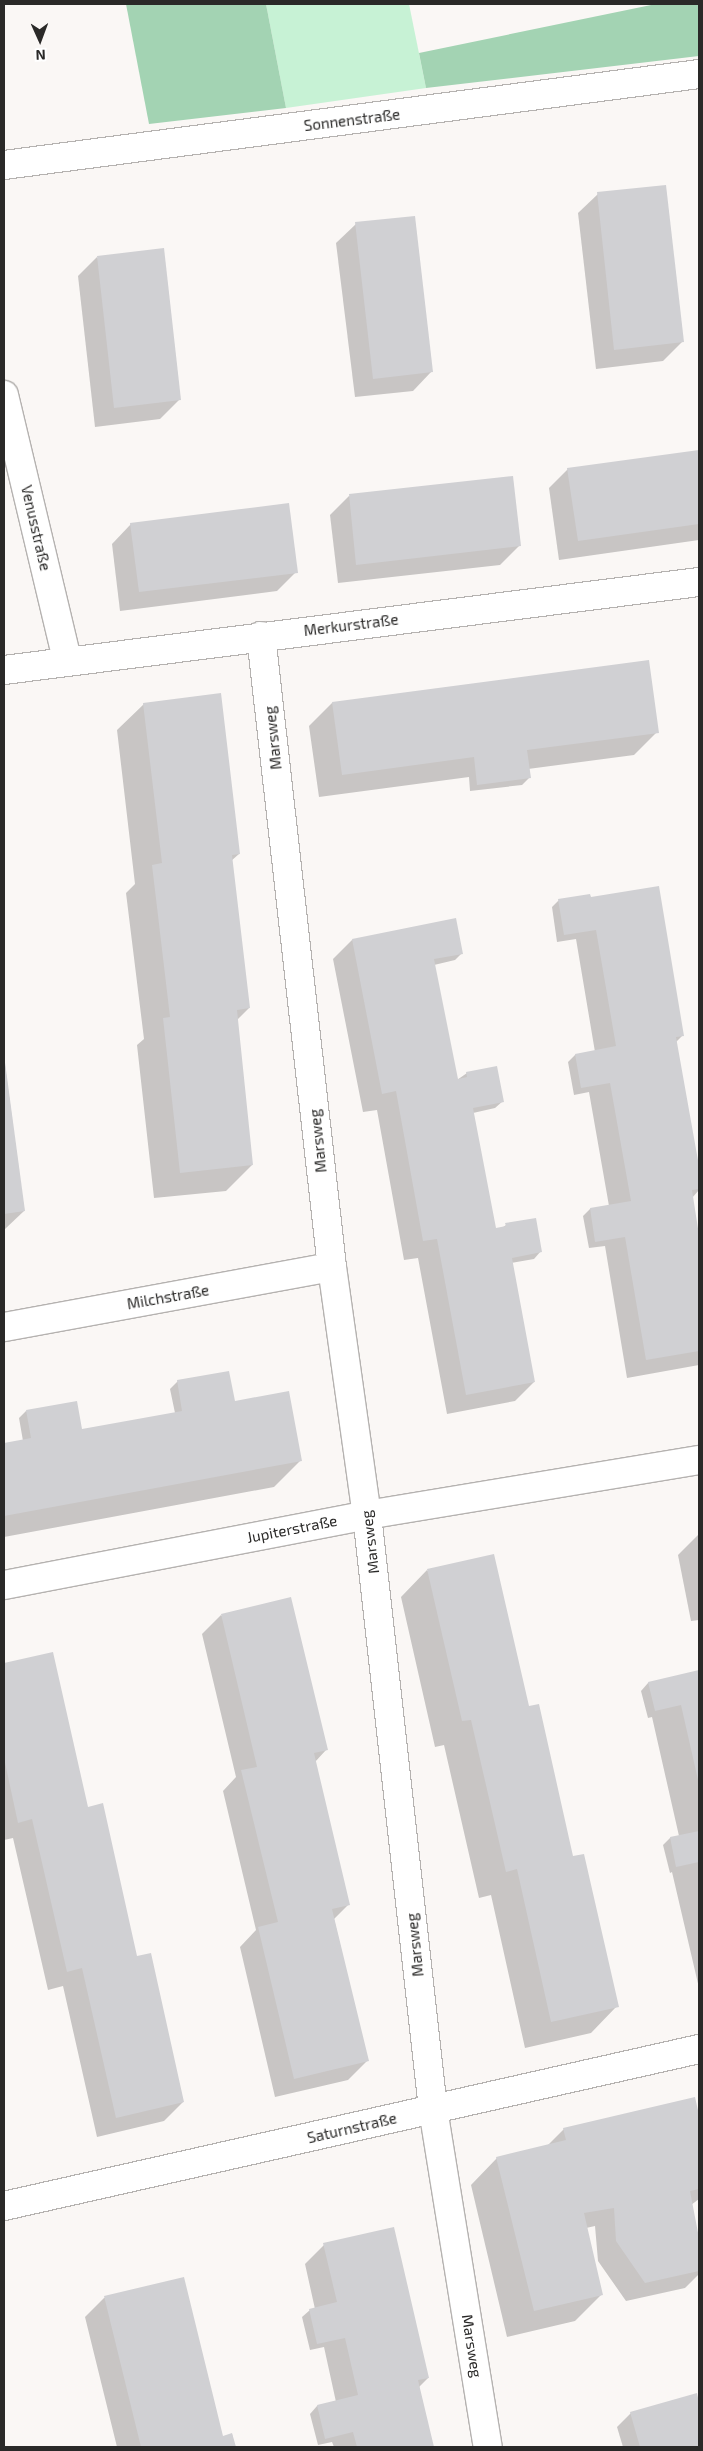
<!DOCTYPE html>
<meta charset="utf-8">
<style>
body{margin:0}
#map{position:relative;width:703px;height:2451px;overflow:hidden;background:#faf7f5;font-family:"Exo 2",sans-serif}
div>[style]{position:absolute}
.green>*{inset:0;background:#c7f2d5}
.forest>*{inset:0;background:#a3d3b3}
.shadow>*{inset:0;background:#0003}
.building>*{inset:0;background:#d0d0d3}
.roads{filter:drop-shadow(1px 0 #b5b2b0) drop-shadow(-1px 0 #b5b2b0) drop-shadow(0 1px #b5b2b0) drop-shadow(0 -1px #b5b2b0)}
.street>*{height:28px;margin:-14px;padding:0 14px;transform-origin:14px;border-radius:14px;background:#fff}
span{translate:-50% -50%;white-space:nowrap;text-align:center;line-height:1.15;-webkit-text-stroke:4.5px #fff;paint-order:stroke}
.street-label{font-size:15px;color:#2a2928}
.frame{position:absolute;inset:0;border:5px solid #2a2928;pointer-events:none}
.north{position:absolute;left:15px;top:15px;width:50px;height:50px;-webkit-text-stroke:4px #fff;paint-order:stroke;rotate:178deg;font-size:14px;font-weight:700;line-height:20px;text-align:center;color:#2a2928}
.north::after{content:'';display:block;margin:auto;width:18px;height:22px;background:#2a2928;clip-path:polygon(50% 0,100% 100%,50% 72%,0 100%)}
</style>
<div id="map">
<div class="green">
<div style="clip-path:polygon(266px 4px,409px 4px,426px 88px,286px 108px)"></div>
</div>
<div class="forest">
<div style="clip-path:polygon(126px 4px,266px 4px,286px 108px,149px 124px)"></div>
<div style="clip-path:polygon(656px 4px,699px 4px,699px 56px,426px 88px,419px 53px)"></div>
</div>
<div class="shadow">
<div style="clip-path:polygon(598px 194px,682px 342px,663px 361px,596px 369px,578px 213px)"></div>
<div style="clip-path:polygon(356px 224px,432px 371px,413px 391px,355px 397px,336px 243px)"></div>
<div style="clip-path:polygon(97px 257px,179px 400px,160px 419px,95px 427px,78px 276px)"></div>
<div style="clip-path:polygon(699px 451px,699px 540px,559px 560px,549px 488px,568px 469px)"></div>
<div style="clip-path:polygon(349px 496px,519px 546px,500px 565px,338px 583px,330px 515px)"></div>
<div style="clip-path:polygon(131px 524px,296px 572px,277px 591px,120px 611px,112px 544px)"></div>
<div style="clip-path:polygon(332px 703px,657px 732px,634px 755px,528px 769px,529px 778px,522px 785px,470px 791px,469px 777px,319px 797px,309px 726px)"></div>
<div style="clip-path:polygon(144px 704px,239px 854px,231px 861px,249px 1008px,237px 1020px,252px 1165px,226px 1191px,154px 1198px,137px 1045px,144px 1039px,126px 893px,135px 884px,117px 730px)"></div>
<div style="clip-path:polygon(589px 895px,682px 1036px,676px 1042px,699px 1173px,699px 1190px,692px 1198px,699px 1242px,699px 1365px,627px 1378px,605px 1246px,589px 1248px,583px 1216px,590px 1209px,609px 1206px,589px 1092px,574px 1095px,568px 1062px,575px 1055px,595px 1052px,576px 939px,557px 942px,552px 907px,559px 900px)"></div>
<div style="clip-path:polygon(352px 940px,462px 953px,455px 960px,434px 965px,457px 1080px,467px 1073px,503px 1101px,495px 1108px,473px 1113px,495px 1229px,502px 1228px,506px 1225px,541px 1251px,534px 1259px,511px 1263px,534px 1382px,515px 1401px,447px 1414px,418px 1258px,404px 1260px,377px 1110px,363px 1112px,333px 959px)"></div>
<div style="clip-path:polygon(4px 1058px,24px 1211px,4px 1230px)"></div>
<div style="clip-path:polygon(178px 1381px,234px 1403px,300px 1461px,274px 1487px,4px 1537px,4px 1445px,23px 1441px,19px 1418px,26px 1411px,78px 1431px,175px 1413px,170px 1389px)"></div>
<div style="clip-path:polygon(699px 1534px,699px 1620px,691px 1621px,678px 1555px)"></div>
<div style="clip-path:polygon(427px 1570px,528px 1708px,617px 2006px,591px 2033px,525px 2048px,491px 1895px,479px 1898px,444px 1745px,435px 1747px,401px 1597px)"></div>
<div style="clip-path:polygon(221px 1615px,326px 1750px,315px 1762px,348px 1905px,334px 1919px,367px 2061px,348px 2080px,275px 2097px,240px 1947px,256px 1930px,223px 1791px,236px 1777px,202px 1634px)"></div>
<div style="clip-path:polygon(52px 1653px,87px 1808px,183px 2102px,164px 2121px,97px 2137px,63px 1986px,48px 1990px,13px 1838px,4px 1840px,4px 1664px)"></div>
<div style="clip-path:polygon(699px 1671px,699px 1988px,672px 1872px,670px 1873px,663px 1845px,670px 1838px,679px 1836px,652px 1717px,648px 1718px,641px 1691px,648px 1683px)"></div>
<div style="clip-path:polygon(694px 2099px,699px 2121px,699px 2199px,691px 2205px,699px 2244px,699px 2274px,685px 2288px,626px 2301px,598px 2261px,595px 2226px,586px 2228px,602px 2294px,575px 2321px,507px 2337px,471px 2185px,497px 2158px,547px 2146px,564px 2129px)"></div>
<div style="clip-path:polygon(324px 2245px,428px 2378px,419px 2387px,433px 2447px,334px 2447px,332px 2442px,318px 2445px,310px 2414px,317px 2406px,336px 2402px,324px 2347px,310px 2350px,302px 2317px,310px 2310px,315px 2309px,305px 2264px)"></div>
<div style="clip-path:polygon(183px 2278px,222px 2437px,232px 2434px,235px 2447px,117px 2447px,85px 2317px,104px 2298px)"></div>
<div style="clip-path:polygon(696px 2395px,699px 2407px,699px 2447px,623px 2447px,617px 2427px,631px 2413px)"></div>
</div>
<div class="building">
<div style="clip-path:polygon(666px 185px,684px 342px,614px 350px,597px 192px)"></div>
<div style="clip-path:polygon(415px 216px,433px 372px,373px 379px,355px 222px)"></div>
<div style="clip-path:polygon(164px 248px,181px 400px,114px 408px,97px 256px)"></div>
<div style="clip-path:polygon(699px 450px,699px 524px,578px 541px,567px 468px)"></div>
<div style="clip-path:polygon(513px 476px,521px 546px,356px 565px,349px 494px)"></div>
<div style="clip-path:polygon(289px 503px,298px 573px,139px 592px,130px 523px)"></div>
<div style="clip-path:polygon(649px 660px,659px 733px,527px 750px,531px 778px,477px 785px,474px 757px,342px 775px,332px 702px)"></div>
<div style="clip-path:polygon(221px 693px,240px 854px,232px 855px,250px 1008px,237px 1010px,253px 1165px,180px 1173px,163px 1018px,170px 1017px,152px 865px,162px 863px,143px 703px)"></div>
<div style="clip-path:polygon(659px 886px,684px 1036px,676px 1037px,699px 1166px,699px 1189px,692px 1190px,699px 1235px,699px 1351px,646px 1360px,625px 1237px,595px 1242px,590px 1208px,631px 1201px,610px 1083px,581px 1088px,575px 1054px,616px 1046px,596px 930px,564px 935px,558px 899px,590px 894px,591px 897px)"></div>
<div style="clip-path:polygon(456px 918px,463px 954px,434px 959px,458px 1079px,467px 1077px,466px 1072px,497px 1066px,504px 1102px,473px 1108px,496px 1228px,506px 1226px,505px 1223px,536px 1218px,542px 1252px,512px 1258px,535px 1382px,466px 1395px,437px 1239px,423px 1241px,396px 1091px,382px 1094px,352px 939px)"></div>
<div style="clip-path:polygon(4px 1055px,25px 1211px,4px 1214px)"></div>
<div style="clip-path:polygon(229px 1371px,235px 1401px,289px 1391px,302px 1461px,4px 1516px,4px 1443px,31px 1438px,26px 1410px,77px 1401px,82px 1429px,182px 1411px,177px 1380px)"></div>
<div style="clip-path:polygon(494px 1554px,529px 1706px,539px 1704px,573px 1856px,584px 1854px,619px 2007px,551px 2022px,517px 1869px,506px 1872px,471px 1720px,462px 1721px,427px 1569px)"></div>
<div style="clip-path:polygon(291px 1597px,328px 1750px,314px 1753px,350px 1905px,332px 1909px,369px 2061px,294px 2079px,258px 1927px,278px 1922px,241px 1770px,257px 1767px,221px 1614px)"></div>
<div style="clip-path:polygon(53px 1652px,88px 1807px,103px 1803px,137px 1956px,151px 1953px,184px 2102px,116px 2118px,82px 1968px,67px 1972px,32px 1819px,18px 1823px,4px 1758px,4px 1663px)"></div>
<div style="clip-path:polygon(699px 1670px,699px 1780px,698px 1780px,681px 1705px,655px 1711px,648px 1682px)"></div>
<div style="clip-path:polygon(699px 1831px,699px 1862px,676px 1867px,670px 1837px)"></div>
<div style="clip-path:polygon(695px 2097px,699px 2115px,699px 2189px,690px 2191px,699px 2238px,699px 2271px,645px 2283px,616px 2241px,614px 2208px,584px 2213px,603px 2295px,534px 2311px,496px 2157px,566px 2140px,563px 2128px)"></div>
<div style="clip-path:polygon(394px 2227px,429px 2378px,418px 2380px,434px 2447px,357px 2447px,353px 2432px,325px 2439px,317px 2405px,358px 2395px,345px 2338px,317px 2344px,309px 2309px,337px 2302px,323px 2243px)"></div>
<div style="clip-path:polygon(184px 2277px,223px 2436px,232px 2433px,236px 2447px,141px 2447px,104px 2296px)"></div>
<div style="clip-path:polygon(697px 2393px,699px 2403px,699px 2447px,640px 2447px,630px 2412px)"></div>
</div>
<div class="roads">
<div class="street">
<div style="left:4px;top:165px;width:701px;rotate:-7.46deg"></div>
<div style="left:4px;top:395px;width:272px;rotate:76.6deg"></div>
<div style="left:261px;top:636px;width:635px;rotate:83.58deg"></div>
<div style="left:332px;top:1267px;width:250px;rotate:82deg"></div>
<div style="left:367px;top:1515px;width:598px;rotate:83.66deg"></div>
<div style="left:433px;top:2109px;width:342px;rotate:80.8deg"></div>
<div style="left:4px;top:670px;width:701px;rotate:-7.22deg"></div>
<div style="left:4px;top:1327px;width:333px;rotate:-10.4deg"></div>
<div style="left:4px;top:1585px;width:370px;rotate:-10.9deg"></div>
<div style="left:367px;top:1515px;width:337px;rotate:-9.4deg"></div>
<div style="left:4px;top:2206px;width:713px;rotate:-12.73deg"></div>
</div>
</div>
<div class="street-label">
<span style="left:352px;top:120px;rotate:-7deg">Sonnenstraße</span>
<span style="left:36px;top:528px;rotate:77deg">Venusstraße</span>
<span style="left:351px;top:625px;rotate:-7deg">Merkurstraße</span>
<span style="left:273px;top:738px;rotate:-96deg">Marsweg</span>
<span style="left:318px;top:1141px;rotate:-96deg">Marsweg</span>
<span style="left:168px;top:1297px;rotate:-10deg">Milchstraße</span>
<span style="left:292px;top:1529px;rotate:-11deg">Jupiterstraße</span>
<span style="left:370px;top:1542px;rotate:-97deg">Marsweg</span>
<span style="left:415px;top:1945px;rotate:-96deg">Marsweg</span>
<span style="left:352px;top:2128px;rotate:-13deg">Saturnstraße</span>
<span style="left:472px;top:2346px;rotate:81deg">Marsweg</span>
</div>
<div class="frame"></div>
<div class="north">N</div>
</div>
